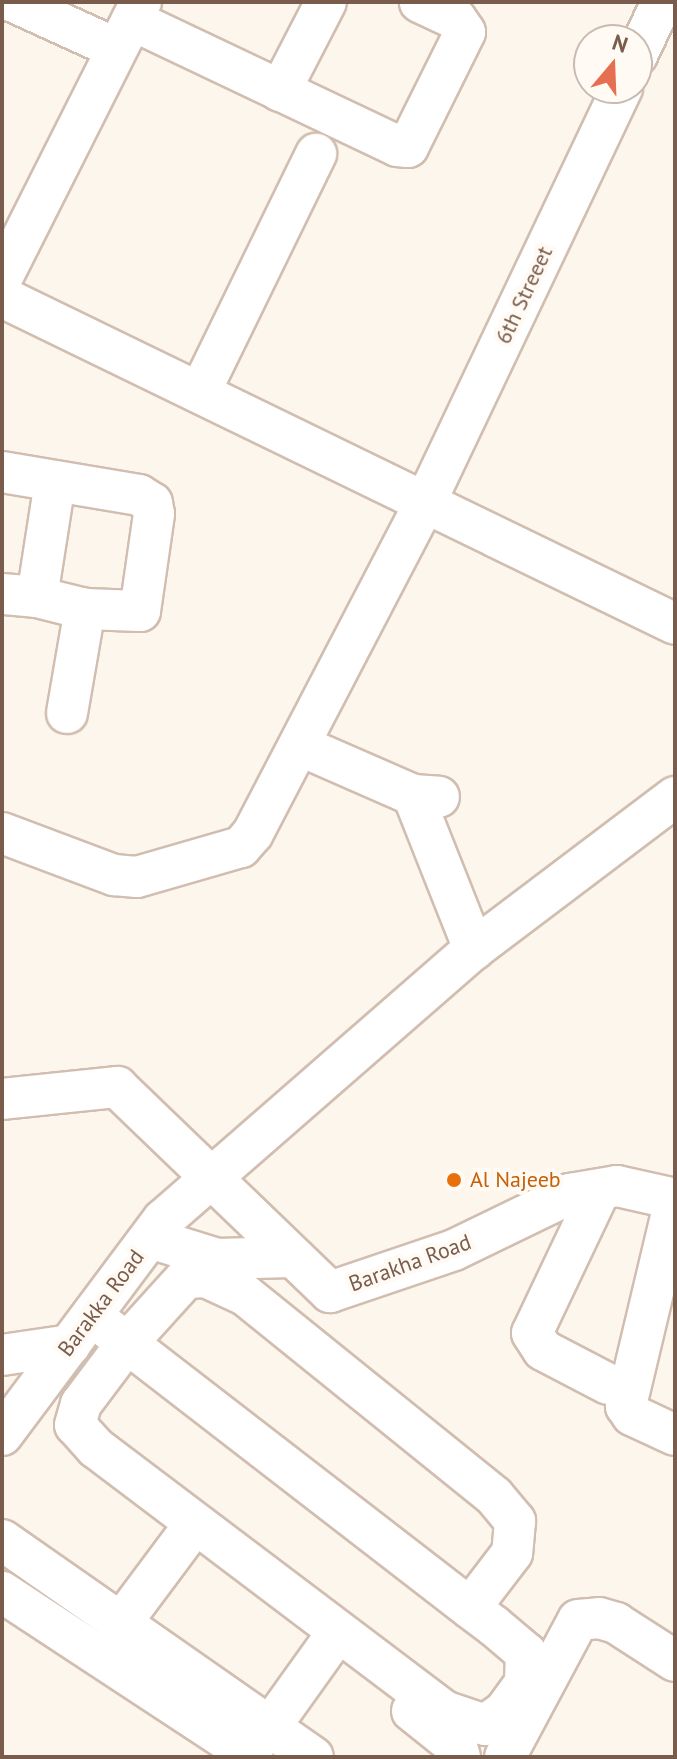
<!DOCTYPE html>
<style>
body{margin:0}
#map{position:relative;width:677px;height:1759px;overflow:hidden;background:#fdf6ec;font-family:"PT Sans",sans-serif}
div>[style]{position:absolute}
.roads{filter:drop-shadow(2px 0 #d1beb0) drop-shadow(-2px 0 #d1beb0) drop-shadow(0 2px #d1beb0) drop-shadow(0 -2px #d1beb0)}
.minor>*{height:40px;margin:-20px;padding:0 20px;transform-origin:20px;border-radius:20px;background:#fff}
.dots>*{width:22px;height:22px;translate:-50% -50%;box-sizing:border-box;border:4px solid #fffaf3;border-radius:50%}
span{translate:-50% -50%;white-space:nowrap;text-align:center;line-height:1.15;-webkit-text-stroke:8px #fffaf3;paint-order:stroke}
.street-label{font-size:22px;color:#7a5c4d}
.food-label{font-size:22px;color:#c56008}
.left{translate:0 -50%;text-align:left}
.frame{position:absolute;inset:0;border:4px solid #7a5c4d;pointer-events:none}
.north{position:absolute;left:573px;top:24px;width:80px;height:80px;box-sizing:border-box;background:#fffaf3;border:2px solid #cabbb1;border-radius:50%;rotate:19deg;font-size:22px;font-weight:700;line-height:32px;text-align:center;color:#7a5c4d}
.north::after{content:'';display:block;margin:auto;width:28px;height:36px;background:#e76f51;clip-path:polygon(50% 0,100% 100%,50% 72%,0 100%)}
</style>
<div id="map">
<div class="roads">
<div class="minor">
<div style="left:14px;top:2px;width:113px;rotate:24.5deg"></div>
<div style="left:132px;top:20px;width:293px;rotate:25.4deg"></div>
<div style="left:397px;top:146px;width:11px;rotate:5deg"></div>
<div style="left:408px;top:147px;width:128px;rotate:-63.6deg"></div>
<div style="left:465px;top:32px;width:16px;rotate:-125deg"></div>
<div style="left:456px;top:19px;width:40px;rotate:-155deg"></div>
<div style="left:637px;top:55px;width:59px;rotate:-64.7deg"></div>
<div style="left:280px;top:91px;width:100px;rotate:-62.7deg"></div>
<div style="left:2px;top:278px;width:309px;rotate:-63.3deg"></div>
<div style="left:2px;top:297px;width:748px;rotate:25.91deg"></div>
<div style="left:200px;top:392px;width:265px;rotate:-64deg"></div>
<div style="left:2px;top:472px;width:139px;rotate:9.5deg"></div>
<div style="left:139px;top:495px;width:15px;rotate:32deg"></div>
<div style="left:152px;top:503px;width:11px;rotate:80deg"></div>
<div style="left:154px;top:514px;width:98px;rotate:98.2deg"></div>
<div style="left:140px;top:611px;width:55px;rotate:-177.9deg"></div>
<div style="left:85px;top:609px;width:49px;rotate:-166deg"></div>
<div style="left:37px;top:597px;width:35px;rotate:-175deg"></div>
<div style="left:37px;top:597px;width:116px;rotate:-81.1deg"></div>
<div style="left:67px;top:713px;width:106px;rotate:-80.2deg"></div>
<div style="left:301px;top:746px;width:122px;rotate:23.6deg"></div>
<div style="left:413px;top:795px;width:26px;rotate:4deg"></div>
<div style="left:413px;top:795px;width:166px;rotate:68.4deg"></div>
<div style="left:2px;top:833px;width:120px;rotate:20.6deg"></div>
<div style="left:114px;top:875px;width:23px;rotate:5deg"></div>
<div style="left:137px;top:877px;width:108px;rotate:-16.1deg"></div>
<div style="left:241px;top:847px;width:18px;rotate:-49deg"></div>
<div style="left:253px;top:833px;width:374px;rotate:-62.5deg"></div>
<div style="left:426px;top:501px;width:457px;rotate:-64.6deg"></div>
<div style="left:2px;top:1099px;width:116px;rotate:-6deg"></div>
<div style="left:117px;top:1087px;width:296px;rotate:43.9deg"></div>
<div style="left:330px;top:1292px;width:131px;rotate:-18.7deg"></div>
<div style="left:454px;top:1250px;width:129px;rotate:-25.8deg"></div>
<div style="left:570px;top:1194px;width:48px;rotate:-9.7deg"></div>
<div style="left:617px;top:1186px;width:59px;rotate:12.6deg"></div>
<div style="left:600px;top:1190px;width:158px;rotate:115.4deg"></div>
<div style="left:532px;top:1333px;width:20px;rotate:57deg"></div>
<div style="left:543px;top:1350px;width:73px;rotate:27.6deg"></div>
<div style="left:675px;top:1200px;width:212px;rotate:103.4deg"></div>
<div style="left:626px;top:1406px;width:11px;rotate:56deg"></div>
<div style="left:632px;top:1415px;width:47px;rotate:24.9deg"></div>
<div style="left:150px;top:1238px;width:70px;rotate:17.4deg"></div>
<div style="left:217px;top:1259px;width:75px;rotate:-1.5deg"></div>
<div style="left:92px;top:1315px;width:23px;rotate:40deg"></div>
<div style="left:110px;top:1330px;width:21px;rotate:37deg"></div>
<div style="left:127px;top:1343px;width:433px;rotate:37.7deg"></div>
<div style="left:470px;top:1608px;width:30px;rotate:37deg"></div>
<div style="left:494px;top:1626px;width:42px;rotate:40.2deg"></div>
<div style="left:526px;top:1653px;width:30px;rotate:92deg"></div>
<div style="left:525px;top:1683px;width:34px;rotate:126deg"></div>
<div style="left:505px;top:1711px;width:24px;rotate:145deg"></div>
<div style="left:485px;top:1725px;width:43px;rotate:-161.1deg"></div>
<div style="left:444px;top:1711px;width:436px;rotate:-142.9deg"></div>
<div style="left:96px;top:1448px;width:31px;rotate:-132deg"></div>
<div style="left:75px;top:1425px;width:22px;rotate:-74deg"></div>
<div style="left:81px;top:1404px;width:76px;rotate:-53deg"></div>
<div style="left:127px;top:1343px;width:88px;rotate:-47.8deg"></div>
<div style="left:186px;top:1278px;width:20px;rotate:-3deg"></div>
<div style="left:206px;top:1277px;width:43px;rotate:24.8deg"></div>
<div style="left:245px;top:1295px;width:320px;rotate:38.9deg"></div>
<div style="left:494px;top:1496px;width:33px;rotate:50deg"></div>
<div style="left:515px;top:1521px;width:32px;rotate:95deg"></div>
<div style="left:512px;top:1553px;width:69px;rotate:127.4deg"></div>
<div style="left:2px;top:1355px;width:69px;rotate:-8.4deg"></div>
<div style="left:2px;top:1435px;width:269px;rotate:-53.2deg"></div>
<div style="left:163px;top:1220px;width:413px;rotate:-41.1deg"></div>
<div style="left:474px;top:949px;width:252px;rotate:-37.1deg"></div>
<div style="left:2px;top:1540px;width:379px;rotate:34.9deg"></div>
<div style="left:2px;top:1592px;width:300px;rotate:33.3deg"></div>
<div style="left:121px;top:1623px;width:107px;rotate:-53.3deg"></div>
<div style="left:412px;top:1711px;width:58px;rotate:38.7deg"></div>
<div style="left:457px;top:1747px;width:10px;rotate:73deg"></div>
<div style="left:270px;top:1727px;width:100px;rotate:-54.4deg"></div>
<div style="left:505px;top:1757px;width:155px;rotate:-61.9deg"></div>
<div style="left:578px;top:1620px;width:21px;rotate:-5deg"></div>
<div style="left:599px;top:1618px;width:18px;rotate:16deg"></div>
<div style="left:616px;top:1623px;width:70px;rotate:32.8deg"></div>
</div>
</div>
<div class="dots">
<div style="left:454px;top:1180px;background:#e8710a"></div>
</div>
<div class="street-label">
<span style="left:524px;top:295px;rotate:-65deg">6th Streeet</span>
<span style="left:410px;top:1263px;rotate:-20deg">Barakha Road</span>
<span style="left:101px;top:1303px;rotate:-53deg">Barakka Road</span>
</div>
<div class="food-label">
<span class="left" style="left:470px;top:1180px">Al Najeeb</span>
</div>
<div class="frame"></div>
<div class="north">N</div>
</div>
